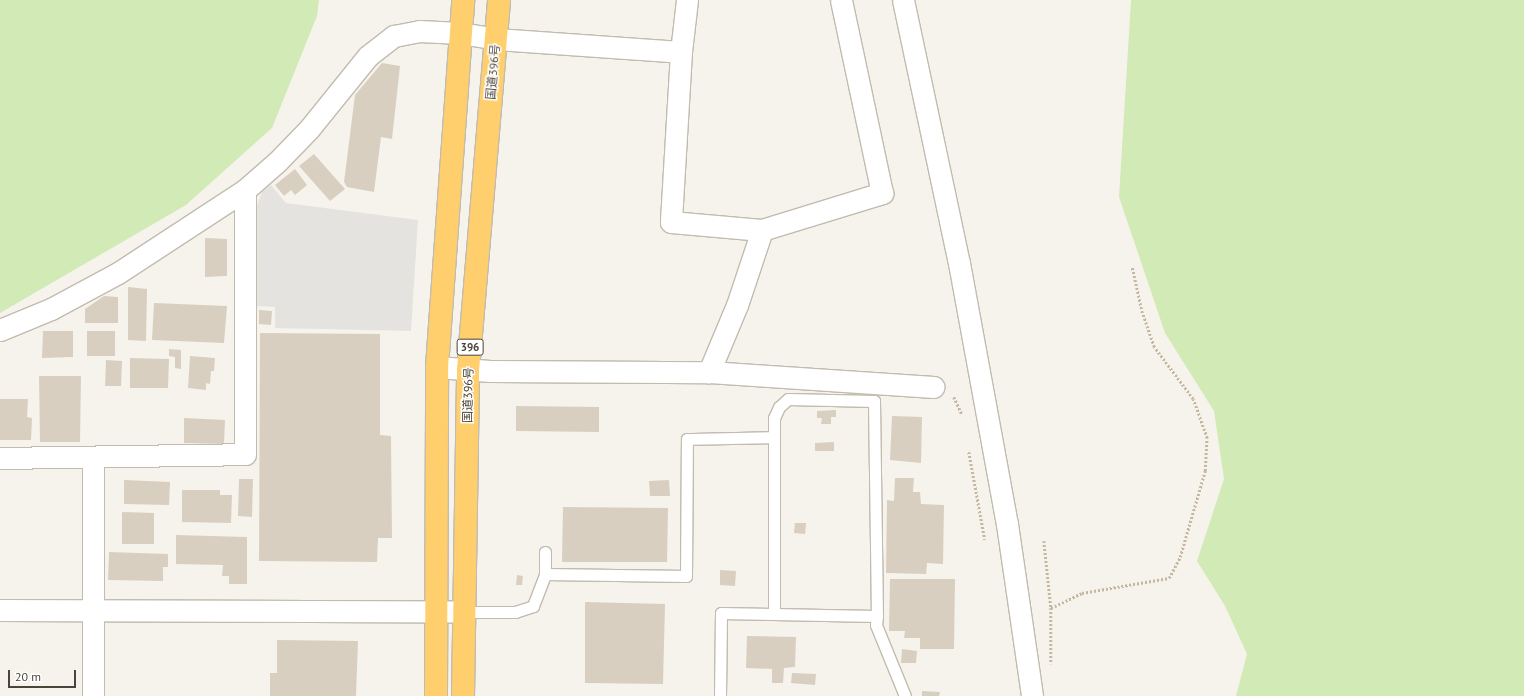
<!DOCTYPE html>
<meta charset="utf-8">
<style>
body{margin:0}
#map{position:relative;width:1524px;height:696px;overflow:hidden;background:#f6f3ec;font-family:"PT Sans","Noto Sans JP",sans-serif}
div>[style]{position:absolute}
.green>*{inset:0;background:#d2eab5}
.parking>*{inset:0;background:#e5e3e0}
.building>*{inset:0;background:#d8cfc1}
.path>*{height:2.5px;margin-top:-1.25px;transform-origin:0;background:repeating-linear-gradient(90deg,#c4b79f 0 2px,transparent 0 4px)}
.roads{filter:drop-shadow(1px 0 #c2bbae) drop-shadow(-1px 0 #c2bbae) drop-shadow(0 1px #c2bbae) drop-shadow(0 -1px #c2bbae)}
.lane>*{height:11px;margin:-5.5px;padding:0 5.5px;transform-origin:5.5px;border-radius:5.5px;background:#fff}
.street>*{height:21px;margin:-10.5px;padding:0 10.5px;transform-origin:10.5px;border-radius:10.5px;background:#fff}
.highway>*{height:22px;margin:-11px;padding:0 11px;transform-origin:11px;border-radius:11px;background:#ffcf6e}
span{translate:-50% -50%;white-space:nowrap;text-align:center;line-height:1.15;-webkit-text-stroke:3px #fff;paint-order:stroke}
.shield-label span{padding:1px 3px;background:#fff;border:1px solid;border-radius:3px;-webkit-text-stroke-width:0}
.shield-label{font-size:11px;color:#4b4439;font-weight:700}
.street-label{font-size:12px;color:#4b4439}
.scale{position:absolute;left:8px;top:670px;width:68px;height:18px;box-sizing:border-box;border:2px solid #4b4439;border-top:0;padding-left:5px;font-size:12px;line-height:14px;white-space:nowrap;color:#4b4439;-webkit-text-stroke:3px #fff;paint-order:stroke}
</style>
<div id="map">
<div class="green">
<div style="clip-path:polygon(0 0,319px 0,317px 16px,272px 128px,186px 205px,0 313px)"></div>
<div style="clip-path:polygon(1131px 0,1524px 0,1524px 696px,1236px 696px,1247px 654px,1225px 606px,1197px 561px,1224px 479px,1214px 411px,1165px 333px,1119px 197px)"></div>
</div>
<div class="parking">
<div style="clip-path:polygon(271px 185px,286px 203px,418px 220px,411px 331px,275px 328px,275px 307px,256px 306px,256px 208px,262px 192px)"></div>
</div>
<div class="building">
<div style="clip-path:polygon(382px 63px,400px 66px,392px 139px,381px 137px,374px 192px,347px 187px,344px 182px,355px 95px)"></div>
<div style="clip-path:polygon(314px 154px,345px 189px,330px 201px,299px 166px)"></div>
<div style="clip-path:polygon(295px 169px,307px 185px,295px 195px,291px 190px,284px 196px,275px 185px)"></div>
<div style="clip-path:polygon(205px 238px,227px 239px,227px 276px,205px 277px)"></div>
<div style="clip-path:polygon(128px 287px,147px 289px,146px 341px,128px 340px)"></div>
<div style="clip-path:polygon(104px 296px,118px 297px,118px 323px,85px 323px,85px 309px)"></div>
<div style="clip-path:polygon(154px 303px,227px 306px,224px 343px,152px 340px)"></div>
<div style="clip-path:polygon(259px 310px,272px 311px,271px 325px,259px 324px)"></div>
<div style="clip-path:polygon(43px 331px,73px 331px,73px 357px,42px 358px)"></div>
<div style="clip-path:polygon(87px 331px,115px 331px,115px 356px,87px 356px)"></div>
<div style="clip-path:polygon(260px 333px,380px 334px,380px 435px,391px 436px,392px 538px,378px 538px,377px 562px,259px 561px)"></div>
<div style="clip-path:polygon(169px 349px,181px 350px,181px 369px,175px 368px,175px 357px,169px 356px)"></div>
<div style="clip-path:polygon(190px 356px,215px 358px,214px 371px,211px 371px,210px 384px,206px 383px,206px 390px,188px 388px)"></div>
<div style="clip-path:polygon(130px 358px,169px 359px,168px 388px,130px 388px)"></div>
<div style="clip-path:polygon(106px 360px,122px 361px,121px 386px,105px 386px)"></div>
<div style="clip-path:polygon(39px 376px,81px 376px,80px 442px,40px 442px)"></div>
<div style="clip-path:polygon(0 399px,28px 399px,27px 417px,32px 418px,31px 440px,0 440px)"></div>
<div style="clip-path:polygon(516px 406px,599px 407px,599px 432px,516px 431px)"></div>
<div style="clip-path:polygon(836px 410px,836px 417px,831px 417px,831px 424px,821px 424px,822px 418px,817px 418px,817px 411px)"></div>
<div style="clip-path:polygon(892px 416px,922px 417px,921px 463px,890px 460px)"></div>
<div style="clip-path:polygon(184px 418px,225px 420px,224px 444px,184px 443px)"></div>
<div style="clip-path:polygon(834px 442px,834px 451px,815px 451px,815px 443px)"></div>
<div style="clip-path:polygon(895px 478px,914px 478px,913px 492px,920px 492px,921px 504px,944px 505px,943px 564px,927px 563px,926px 574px,886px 573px,887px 500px,894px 501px)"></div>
<div style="clip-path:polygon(239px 479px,253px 479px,252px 517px,238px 516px)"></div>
<div style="clip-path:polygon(124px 480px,170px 482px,169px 505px,124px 504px)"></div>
<div style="clip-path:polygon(669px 480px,670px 496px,650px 496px,649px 481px)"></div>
<div style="clip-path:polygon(182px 490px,220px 490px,220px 495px,232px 495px,231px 523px,182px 522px)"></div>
<div style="clip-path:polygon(563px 507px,668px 508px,667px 562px,562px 562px)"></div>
<div style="clip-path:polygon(122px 512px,154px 513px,154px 544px,122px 544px)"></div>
<div style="clip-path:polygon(795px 523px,806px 523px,805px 534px,794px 533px)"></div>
<div style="clip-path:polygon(176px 535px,247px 537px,247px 584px,229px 584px,229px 576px,222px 576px,223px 565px,176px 564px)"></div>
<div style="clip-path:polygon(109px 552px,168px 554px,168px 567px,163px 567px,163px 581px,108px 580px)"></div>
<div style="clip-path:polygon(720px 570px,736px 571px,735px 586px,720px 585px)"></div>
<div style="clip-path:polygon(517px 575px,523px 576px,522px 585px,516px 585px)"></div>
<div style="clip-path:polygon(890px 579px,955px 579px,954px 649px,920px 649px,920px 638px,904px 638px,905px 631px,889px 631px)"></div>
<div style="clip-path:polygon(585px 602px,665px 604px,663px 684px,585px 683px)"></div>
<div style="clip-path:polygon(747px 636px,796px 637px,795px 667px,784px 668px,783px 683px,772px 683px,772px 669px,746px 668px)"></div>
<div style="clip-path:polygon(277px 640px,358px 641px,356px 696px,270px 696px,270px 673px,277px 673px)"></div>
<div style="clip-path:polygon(902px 649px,917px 651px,916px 663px,901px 663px)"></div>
<div style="clip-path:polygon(792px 673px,816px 674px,815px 685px,791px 683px)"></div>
<div style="clip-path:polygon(922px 691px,940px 692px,939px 696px,922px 696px)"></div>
</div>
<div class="path">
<div style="left:954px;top:397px;width:19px;rotate:65deg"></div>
<div style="left:969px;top:452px;width:89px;rotate:79.7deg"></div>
<div style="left:1044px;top:541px;width:67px;rotate:84deg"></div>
<div style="left:1051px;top:608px;width:56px;rotate:90deg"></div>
<div style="left:1051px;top:608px;width:34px;rotate:-26deg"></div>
<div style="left:1082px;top:593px;width:88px;rotate:-9.8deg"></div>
<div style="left:1169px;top:578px;width:24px;rotate:-62deg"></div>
<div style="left:1180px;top:557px;width:90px;rotate:-73.8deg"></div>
<div style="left:1205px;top:471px;width:33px;rotate:-87deg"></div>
<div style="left:1207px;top:438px;width:41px;rotate:-109.7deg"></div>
<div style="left:1193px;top:399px;width:65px;rotate:-126.9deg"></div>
<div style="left:1154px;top:347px;width:36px;rotate:-109deg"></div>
<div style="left:1142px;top:313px;width:47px;rotate:-102.3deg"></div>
</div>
<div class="roads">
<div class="lane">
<div style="left:545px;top:574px;width:141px;rotate:0.8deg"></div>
<div style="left:686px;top:576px;width:137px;rotate:-89.6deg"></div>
<div style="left:687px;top:439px;width:87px;rotate:-1.3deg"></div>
<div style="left:774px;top:437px;width:176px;rotate:90deg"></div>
<div style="left:464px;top:612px;width:51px"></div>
<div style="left:515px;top:612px;width:19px;rotate:-18deg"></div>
<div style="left:533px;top:606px;width:34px;rotate:-69deg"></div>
<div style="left:545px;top:574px;width:22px;rotate:-90deg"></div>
<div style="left:877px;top:616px;width:9px;rotate:96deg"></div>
<div style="left:876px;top:625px;width:77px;rotate:67.8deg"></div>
<div style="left:720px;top:696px;width:83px;rotate:-89.3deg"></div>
<div style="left:721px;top:613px;width:156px;rotate:1.1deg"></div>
<div style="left:877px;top:616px;width:215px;rotate:-90.8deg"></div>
<div style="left:874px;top:401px;width:86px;rotate:-178.7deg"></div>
<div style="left:788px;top:399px;width:12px;rotate:138deg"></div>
<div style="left:779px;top:407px;width:12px;rotate:114deg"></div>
<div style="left:774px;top:418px;width:19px;rotate:90deg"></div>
</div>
<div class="street">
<div style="left:687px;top:0;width:52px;rotate:96.6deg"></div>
<div style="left:681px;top:52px;width:170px;rotate:93.4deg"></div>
<div style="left:671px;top:222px;width:91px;rotate:5deg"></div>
<div style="left:762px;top:230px;width:79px;rotate:108.4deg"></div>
<div style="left:737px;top:305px;width:73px;rotate:112.7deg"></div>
<div style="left:903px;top:0;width:269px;rotate:78deg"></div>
<div style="left:959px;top:263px;width:265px;rotate:79.6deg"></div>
<div style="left:1007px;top:524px;width:174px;rotate:81.7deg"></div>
<div style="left:762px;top:230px;width:126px;rotate:-17.1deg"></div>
<div style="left:882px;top:193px;width:197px;rotate:-102deg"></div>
<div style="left:0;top:330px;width:55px;rotate:-22.4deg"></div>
<div style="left:51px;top:309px;width:76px;rotate:-28.2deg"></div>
<div style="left:118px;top:273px;width:152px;rotate:-33.2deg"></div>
<div style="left:245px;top:190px;width:43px;rotate:-41.2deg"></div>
<div style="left:277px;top:162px;width:46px;rotate:-45.9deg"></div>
<div style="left:309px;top:129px;width:94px;rotate:-51.1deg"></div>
<div style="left:368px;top:56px;width:33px;rotate:-38deg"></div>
<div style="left:394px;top:36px;width:25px;rotate:-11deg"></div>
<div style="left:419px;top:31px;width:41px;rotate:2.8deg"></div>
<div style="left:460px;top:33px;width:36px;rotate:9deg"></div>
<div style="left:496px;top:39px;width:185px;rotate:4deg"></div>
<div style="left:437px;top:367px;width:53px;rotate:4.3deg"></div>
<div style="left:490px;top:371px;width:219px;rotate:0.3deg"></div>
<div style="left:709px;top:372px;width:225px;rotate:3.8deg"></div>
<div style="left:0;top:458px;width:245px;rotate:-0.9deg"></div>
<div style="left:245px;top:454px;width:264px;rotate:-90deg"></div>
<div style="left:0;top:610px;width:464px;rotate:0.2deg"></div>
<div style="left:93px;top:696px;width:238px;rotate:-90deg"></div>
</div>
<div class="highway">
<div style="left:436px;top:696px;width:329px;rotate:-89.8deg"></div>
<div style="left:437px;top:367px;width:368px;rotate:-85.9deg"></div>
<div style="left:463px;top:696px;width:326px;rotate:-89.1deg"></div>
<div style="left:468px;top:370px;width:371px;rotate:-85.2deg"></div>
</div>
</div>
<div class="shield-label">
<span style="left:470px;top:347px">396</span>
</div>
<div class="street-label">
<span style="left:493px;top:72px;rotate:-85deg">国道396号</span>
<span style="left:468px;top:395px;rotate:-89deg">国道396号</span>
</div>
<div class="scale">20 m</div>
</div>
